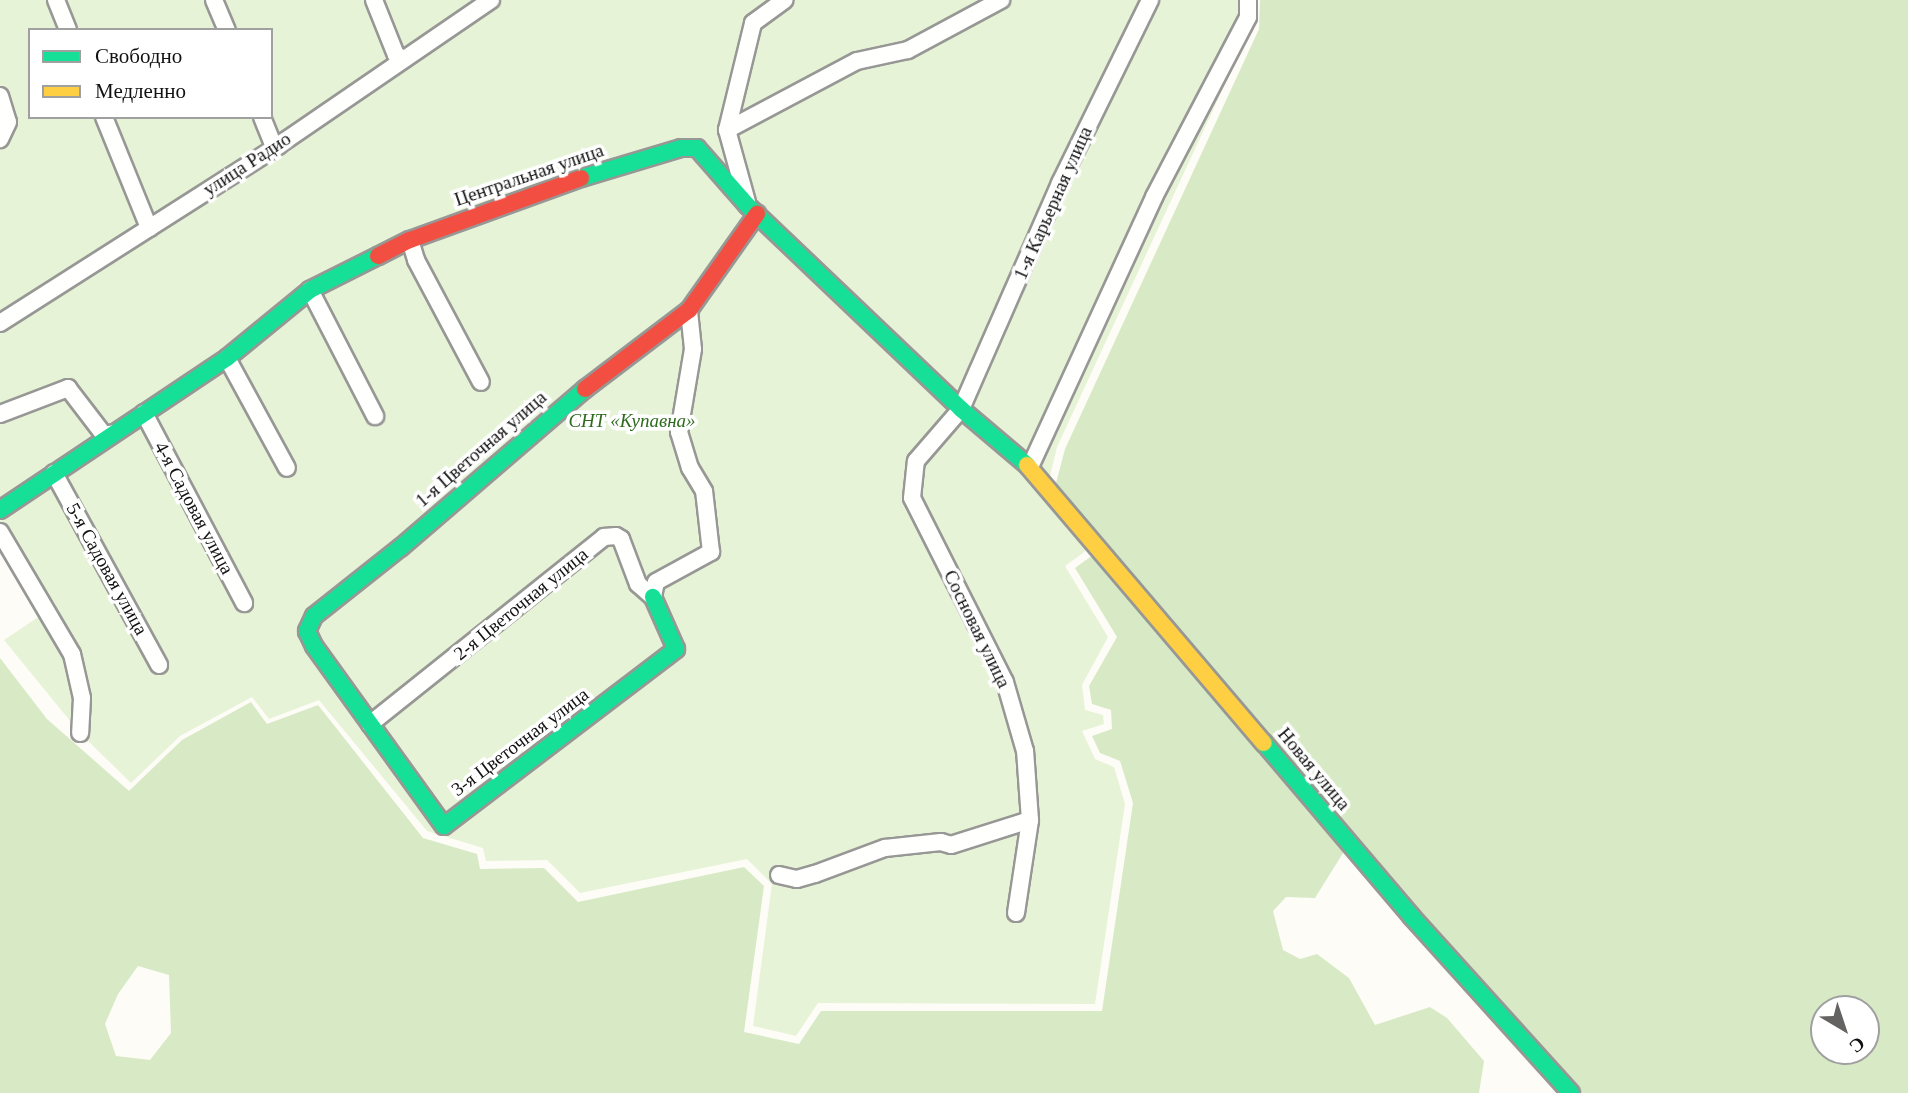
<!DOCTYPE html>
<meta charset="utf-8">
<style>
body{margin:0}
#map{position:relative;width:1908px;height:1093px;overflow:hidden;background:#fdfcf7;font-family:Georgia,serif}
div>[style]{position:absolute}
.green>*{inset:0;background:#e7f3d7}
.forest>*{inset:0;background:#d8eac5}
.roads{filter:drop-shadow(2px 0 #979795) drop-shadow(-2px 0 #979795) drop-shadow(0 2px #979795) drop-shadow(0 -2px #979795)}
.street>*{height:16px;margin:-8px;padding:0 8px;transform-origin:8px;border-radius:8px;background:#fffffe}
.fast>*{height:16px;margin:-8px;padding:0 8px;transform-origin:8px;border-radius:8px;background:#16e098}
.slow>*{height:16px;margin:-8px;padding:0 8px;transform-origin:8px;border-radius:8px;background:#ffcf43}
.jam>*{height:16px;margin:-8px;padding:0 8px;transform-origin:8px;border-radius:8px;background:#f24e42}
span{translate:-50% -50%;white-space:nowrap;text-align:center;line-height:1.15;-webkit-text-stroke:7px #fff;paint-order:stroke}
.street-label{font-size:19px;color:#111}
.park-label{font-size:19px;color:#2f6b1f;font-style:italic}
.legend{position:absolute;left:28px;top:28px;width:245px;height:91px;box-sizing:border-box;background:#fff;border:2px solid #a0a0a0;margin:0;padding:9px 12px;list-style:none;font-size:21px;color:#111}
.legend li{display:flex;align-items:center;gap:14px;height:35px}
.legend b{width:35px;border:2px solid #a0a0a0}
.north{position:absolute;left:1810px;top:995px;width:70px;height:70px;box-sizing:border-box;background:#fff;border:2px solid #a0a0a0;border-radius:50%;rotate:141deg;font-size:19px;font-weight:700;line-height:28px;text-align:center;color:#111}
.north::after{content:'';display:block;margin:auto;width:24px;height:32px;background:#646362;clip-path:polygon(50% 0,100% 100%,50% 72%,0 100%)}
</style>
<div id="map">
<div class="green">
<div style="clip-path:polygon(evenodd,0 0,1252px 0,1251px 28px,1057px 447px,1048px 484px,1087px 550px,1065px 566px,1108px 637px,1082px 685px,1085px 710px,1103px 715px,1104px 724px,1082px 731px,1095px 759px,1114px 767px,1125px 804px,1095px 1004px,818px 1003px,796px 1036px,753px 1026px,772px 884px,747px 859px,580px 893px,547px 860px,486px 861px,483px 848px,427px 831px,319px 700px,269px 719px,252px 697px,180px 736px,131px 783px,80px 733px,4px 640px,56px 605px,0 529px,0 0,30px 30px,271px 30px,271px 117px,30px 117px,30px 30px)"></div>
</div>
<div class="forest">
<div style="clip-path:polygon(evenodd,1260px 0,1908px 0,1908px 1093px,1579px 1093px,1499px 1010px,1056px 483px,1065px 449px,1259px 29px,1260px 0,1824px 1009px,1866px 1009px,1866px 1051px,1824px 1051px,1824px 1009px)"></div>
<div style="clip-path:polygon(evenodd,1097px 552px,1348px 845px,1315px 898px,1286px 897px,1273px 911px,1283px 950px,1300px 959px,1317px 954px,1349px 978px,1375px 1025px,1430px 1007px,1447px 1018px,1484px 1061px,1479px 1093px,0 1093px,0 658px,47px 719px,129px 791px,182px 740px,251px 702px,267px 724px,318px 705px,423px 838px,477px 854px,480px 869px,544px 868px,578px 902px,744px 867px,764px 886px,744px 1032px,799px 1044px,821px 1011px,1102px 1011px,1133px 803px,1120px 761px,1100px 753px,1092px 736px,1112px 729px,1111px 710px,1092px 704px,1089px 686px,1117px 637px,1075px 568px,1097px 552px,138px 966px,169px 975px,171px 1033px,150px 1060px,116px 1056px,105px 1024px,118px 994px,138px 966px)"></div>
</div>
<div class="roads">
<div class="street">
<div style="left:56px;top:0;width:32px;rotate:68deg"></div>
<div style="left:214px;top:0;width:33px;rotate:67deg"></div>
<div style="left:374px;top:0;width:59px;rotate:68.2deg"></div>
<div style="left:396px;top:55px;width:9px;rotate:27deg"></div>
<div style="left:0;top:96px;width:27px;rotate:73deg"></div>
<div style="left:8px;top:122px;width:19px;rotate:115deg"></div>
<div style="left:104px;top:117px;width:120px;rotate:67.9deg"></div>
<div style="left:262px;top:117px;width:32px;rotate:68deg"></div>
<div style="left:727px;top:130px;width:110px;rotate:-76.3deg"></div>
<div style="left:753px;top:23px;width:39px;rotate:-36deg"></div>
<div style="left:747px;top:202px;width:75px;rotate:-105.5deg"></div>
<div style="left:727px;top:130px;width:147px;rotate:-28deg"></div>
<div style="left:857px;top:61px;width:52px;rotate:-12.2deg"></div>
<div style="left:908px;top:50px;width:106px;rotate:-28.3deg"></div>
<div style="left:410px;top:240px;width:21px;rotate:73deg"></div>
<div style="left:416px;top:260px;width:138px;rotate:62deg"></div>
<div style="left:310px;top:290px;width:142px;rotate:62.7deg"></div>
<div style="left:0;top:323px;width:331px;rotate:-32.5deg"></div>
<div style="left:279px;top:145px;width:257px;rotate:-34.4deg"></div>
<div style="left:227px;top:358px;width:125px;rotate:61.4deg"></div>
<div style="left:144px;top:413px;width:215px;rotate:62.2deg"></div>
<div style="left:0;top:414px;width:73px;rotate:-20.9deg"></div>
<div style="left:68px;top:388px;width:59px;rotate:52.5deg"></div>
<div style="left:104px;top:435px;width:10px;rotate:-11deg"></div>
<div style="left:1030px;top:467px;width:297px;rotate:-65.3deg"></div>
<div style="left:1154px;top:197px;width:203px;rotate:-62.4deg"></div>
<div style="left:1248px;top:17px;width:17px;rotate:-90deg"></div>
<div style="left:54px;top:473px;width:219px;rotate:61.3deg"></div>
<div style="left:0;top:532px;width:142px;rotate:59.5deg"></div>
<div style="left:72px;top:654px;width:45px;rotate:77.2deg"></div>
<div style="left:82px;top:698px;width:35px;rotate:93deg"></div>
<div style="left:370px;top:724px;width:300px;rotate:-38.6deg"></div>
<div style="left:604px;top:537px;width:12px;rotate:-5deg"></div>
<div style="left:616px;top:536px;width:6px;rotate:31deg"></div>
<div style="left:621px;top:539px;width:48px;rotate:69.3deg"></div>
<div style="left:638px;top:584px;width:20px;rotate:41deg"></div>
<div style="left:653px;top:597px;width:15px;rotate:-79deg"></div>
<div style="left:656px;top:582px;width:63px;rotate:-28.6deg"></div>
<div style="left:711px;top:552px;width:61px;rotate:-96.5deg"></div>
<div style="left:704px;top:491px;width:27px;rotate:-121deg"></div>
<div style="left:690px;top:468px;width:38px;rotate:-107deg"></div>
<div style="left:679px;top:432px;width:84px;rotate:-80.4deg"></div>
<div style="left:693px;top:349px;width:39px;rotate:-96deg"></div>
<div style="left:779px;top:875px;width:18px;rotate:13deg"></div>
<div style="left:797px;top:879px;width:19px;rotate:-16deg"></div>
<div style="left:815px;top:874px;width:75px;rotate:-20.4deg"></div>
<div style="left:885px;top:848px;width:56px;rotate:-6.1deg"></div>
<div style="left:941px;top:842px;width:10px;rotate:17deg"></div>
<div style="left:951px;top:845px;width:83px;rotate:-17.6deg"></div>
<div style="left:1016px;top:913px;width:94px;rotate:-81.4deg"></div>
<div style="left:1030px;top:820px;width:69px;rotate:-94.1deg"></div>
<div style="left:1025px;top:751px;width:72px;rotate:-106.2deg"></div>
<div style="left:1005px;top:682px;width:206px;rotate:-116.8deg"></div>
<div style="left:912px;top:498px;width:37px;rotate:-84deg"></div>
<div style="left:916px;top:461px;width:69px;rotate:-49.1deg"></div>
<div style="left:961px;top:409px;width:247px;rotate:-66.3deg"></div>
<div style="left:1060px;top:183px;width:204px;rotate:-63.8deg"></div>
</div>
<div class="fast">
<div style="left:581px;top:178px;width:104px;rotate:-16.7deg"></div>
<div style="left:681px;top:148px;width:16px"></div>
<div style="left:697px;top:148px;width:77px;rotate:48.7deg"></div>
<div style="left:748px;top:206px;width:294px;rotate:43.6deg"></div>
<div style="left:961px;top:409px;width:87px;rotate:40.3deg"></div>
<div style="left:585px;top:389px;width:243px;rotate:139.3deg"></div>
<div style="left:401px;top:547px;width:111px;rotate:141.6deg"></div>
<div style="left:314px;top:616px;width:17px;rotate:115deg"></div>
<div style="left:307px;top:631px;width:17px;rotate:65deg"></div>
<div style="left:314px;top:646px;width:222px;rotate:54.2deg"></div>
<div style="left:444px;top:826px;width:292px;rotate:-37.3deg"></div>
<div style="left:676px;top:649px;width:57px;rotate:-113.9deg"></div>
<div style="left:0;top:510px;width:273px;rotate:-33.8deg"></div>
<div style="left:227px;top:358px;width:107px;rotate:-39.3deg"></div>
<div style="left:310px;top:290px;width:76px;rotate:-26.6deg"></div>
<div style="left:1264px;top:743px;width:228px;rotate:49.6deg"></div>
<div style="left:1412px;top:917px;width:237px;rotate:47.9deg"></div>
</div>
<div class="slow">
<div style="left:1027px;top:465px;width:365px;rotate:49.6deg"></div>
</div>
<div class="jam">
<div style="left:378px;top:256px;width:36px;rotate:-27deg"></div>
<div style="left:410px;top:240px;width:182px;rotate:-19.9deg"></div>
<div style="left:585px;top:389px;width:131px;rotate:-37.2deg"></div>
<div style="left:689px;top:310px;width:118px;rotate:-54.7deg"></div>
</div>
</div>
<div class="street-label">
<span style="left:247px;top:164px;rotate:-33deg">улица Радио</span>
<span style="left:529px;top:175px;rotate:-19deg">Центральная улица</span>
<span style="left:1053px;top:203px;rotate:-66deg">1-я Карьерная улица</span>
<span style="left:481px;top:449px;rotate:-41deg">1-я Цветочная улица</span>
<span style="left:194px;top:508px;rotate:62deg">4-я Садовая улица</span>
<span style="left:107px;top:569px;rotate:61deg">5-я Садовая улица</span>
<span style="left:521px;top:604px;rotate:-39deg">2-я Цветочная улица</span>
<span style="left:977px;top:629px;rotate:64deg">Сосновая улица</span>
<span style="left:520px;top:742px;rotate:-37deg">3-я Цветочная улица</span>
<span style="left:1314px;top:769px;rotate:50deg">Новая улица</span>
</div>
<div class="park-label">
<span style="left:632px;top:421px">СНТ «Купавна»</span>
</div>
<ul class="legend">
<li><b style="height:9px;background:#16e098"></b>Свободно</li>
<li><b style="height:9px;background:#ffcf43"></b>Медленно</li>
</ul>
<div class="north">С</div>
</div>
